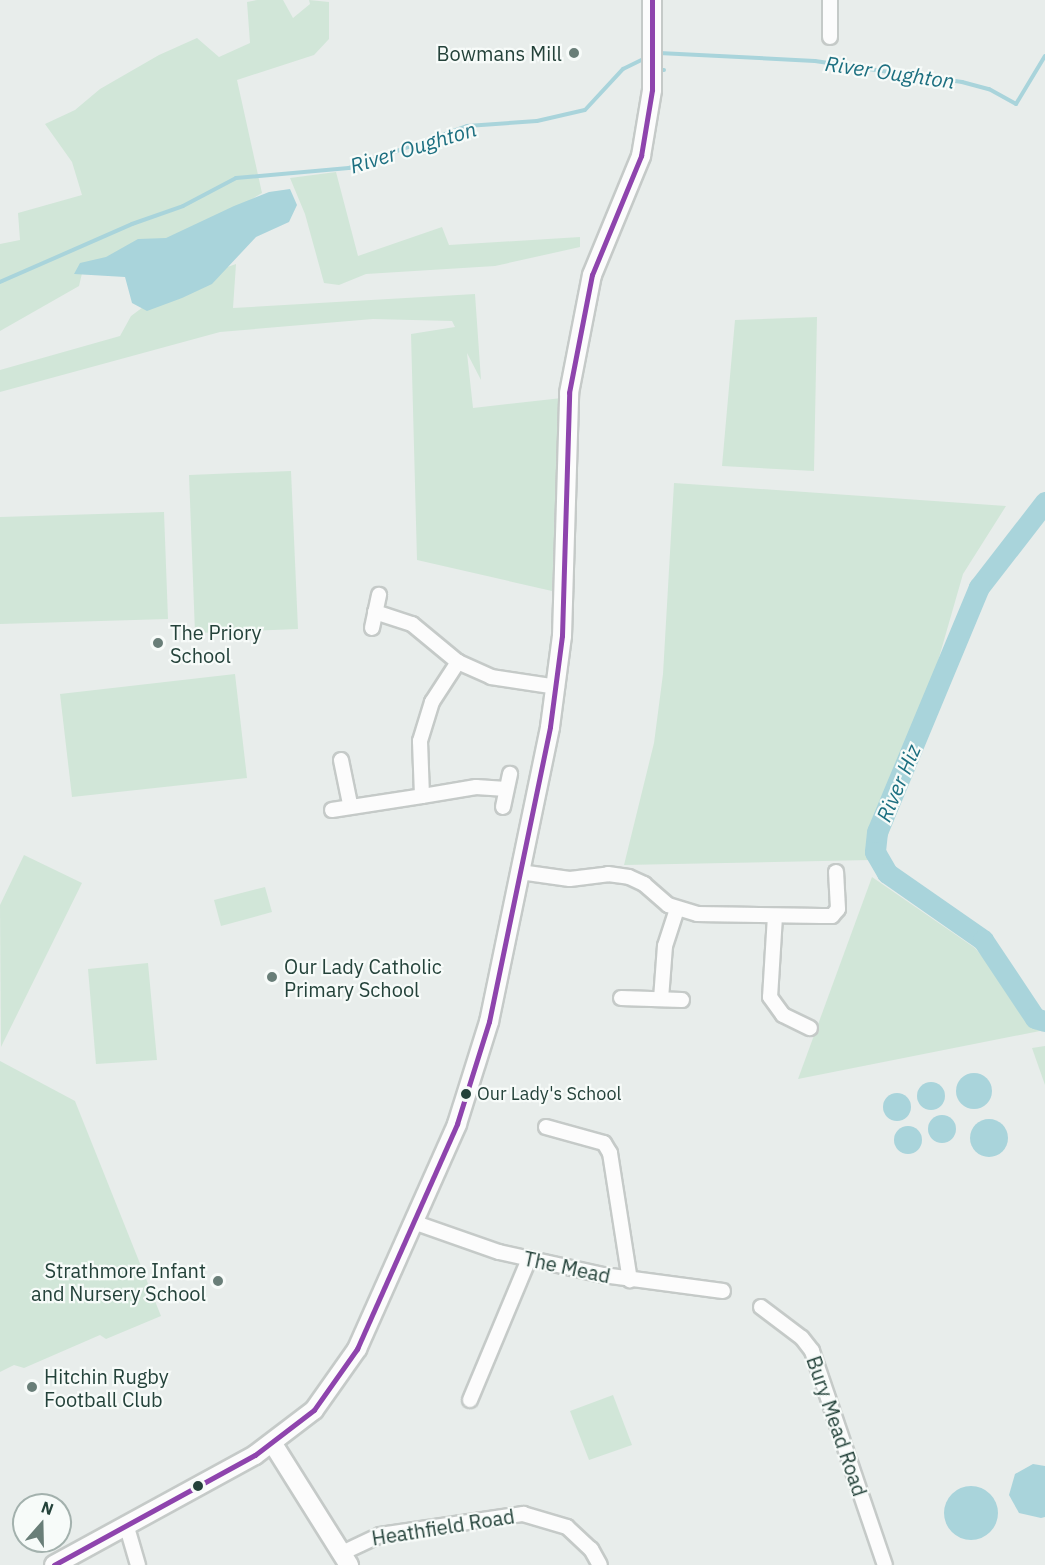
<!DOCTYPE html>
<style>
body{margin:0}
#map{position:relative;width:1045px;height:1565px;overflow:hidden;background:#e8edeb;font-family:"IBM Plex Sans",sans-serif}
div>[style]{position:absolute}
.green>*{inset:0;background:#d1e6d8}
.water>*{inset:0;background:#a9d4db}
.round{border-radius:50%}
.stream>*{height:4px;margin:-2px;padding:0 2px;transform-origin:2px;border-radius:2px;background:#a9d4db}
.river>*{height:21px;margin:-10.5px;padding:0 10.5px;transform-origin:10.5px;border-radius:10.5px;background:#a9d4db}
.roads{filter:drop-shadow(2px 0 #c5cac8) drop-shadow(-2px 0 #c5cac8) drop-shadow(0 2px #c5cac8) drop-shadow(0 -2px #c5cac8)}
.minor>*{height:14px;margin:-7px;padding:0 7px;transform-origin:7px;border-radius:7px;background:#fcfcfc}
.tertiary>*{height:18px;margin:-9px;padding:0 9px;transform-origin:9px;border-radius:9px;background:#fcfcfc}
.bus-1>*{height:4.5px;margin:-2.25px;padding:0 2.25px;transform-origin:2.25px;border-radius:2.25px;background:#8e44ad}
.dots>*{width:16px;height:16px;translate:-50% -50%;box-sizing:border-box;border:3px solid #f7fbf9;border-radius:50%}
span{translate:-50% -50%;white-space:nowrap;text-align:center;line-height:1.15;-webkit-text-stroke:4.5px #f7fbf9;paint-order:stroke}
.bus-label{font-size:18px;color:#24423a}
.left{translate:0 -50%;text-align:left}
.poi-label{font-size:20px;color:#24423a}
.right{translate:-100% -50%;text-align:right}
.street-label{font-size:20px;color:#24423a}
.water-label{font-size:21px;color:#1c6f80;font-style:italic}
.north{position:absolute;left:12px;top:1493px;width:60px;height:60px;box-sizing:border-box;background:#f7fbf9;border:2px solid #a3b1ad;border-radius:50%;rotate:20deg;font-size:16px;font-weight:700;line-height:24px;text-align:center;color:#24423a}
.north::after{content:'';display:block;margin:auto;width:21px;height:27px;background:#697e78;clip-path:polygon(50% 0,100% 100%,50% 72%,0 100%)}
</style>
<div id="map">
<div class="green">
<div style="clip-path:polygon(257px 0,283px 0,293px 18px,310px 4px,309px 0,329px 2px,329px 39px,314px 55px,237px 80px,262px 193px,188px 238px,83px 269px,79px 286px,0 331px,0 244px,20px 240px,18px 213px,82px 195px,72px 162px,45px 124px,75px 110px,100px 89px,159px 55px,197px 38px,219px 57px,250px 43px,247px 2px)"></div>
<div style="clip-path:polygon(336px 172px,358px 256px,442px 227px,449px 245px,580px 237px,580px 247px,495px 266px,366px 274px,339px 285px,324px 283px,305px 214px,290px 178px)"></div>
<div style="clip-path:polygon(236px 264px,233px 308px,475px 294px,481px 380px,467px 353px,473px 408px,562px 398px,552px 591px,417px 560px,411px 334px,455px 327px,452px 321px,373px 319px,220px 332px,0 392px,0 370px,120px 336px,131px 316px,170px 287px)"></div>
<div style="clip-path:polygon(817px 317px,814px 471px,722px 466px,735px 320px)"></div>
<div style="clip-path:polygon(291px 471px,298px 629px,195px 633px,189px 475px)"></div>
<div style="clip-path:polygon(674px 483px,1006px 506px,963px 574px,882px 856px,871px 860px,624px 865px,654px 743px,663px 674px)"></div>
<div style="clip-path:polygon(164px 512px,168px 619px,0 624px,0 517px)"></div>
<div style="clip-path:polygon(235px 674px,247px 778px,72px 797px,60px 694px)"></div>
<div style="clip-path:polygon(24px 855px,82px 883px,1px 1047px,0 905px)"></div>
<div style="clip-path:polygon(872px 877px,975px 948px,1045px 1030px,798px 1079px)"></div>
<div style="clip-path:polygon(265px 887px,272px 912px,221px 926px,214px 900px)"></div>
<div style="clip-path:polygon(148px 963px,157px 1060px,96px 1064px,88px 969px)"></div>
<div style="clip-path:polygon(1045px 1046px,1045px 1085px,1032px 1048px)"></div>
<div style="clip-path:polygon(0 1061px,75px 1101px,161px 1316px,106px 1339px,100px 1335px,24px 1368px,14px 1365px,0 1372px)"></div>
<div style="clip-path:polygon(613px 1395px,632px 1445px,589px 1460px,570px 1411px)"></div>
</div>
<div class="water">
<div style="clip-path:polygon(290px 189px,297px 205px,289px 222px,256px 237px,212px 284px,182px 298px,147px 311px,132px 303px,125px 277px,74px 274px,80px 263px,106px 257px,138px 239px,166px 238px,234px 206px,269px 192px)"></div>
<div class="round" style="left:956px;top:1073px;width:36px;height:36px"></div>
<div class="round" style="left:917px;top:1082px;width:28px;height:28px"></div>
<div class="round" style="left:883px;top:1093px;width:28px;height:28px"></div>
<div class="round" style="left:928px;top:1115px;width:28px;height:28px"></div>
<div class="round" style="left:970px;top:1119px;width:38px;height:38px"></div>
<div class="round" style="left:894px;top:1126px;width:28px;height:28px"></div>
<div style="clip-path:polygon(1033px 1464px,1045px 1466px,1045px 1517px,1041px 1518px,1019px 1513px,1009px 1495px,1015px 1474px)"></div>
<div class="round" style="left:944px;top:1486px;width:54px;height:54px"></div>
</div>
<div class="stream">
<div style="left:659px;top:53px;width:156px;rotate:2.9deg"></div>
<div style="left:815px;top:61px;width:75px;rotate:8.5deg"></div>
<div style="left:889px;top:72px;width:74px;rotate:7.8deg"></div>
<div style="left:962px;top:82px;width:28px;rotate:15deg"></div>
<div style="left:989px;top:89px;width:31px;rotate:29deg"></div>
<div style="left:1016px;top:104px;width:56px;rotate:-58.9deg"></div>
<div style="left:656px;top:70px;width:8px"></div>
<div style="left:0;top:282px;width:144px;rotate:-23.7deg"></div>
<div style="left:132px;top:224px;width:54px;rotate:-19.4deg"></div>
<div style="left:183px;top:206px;width:60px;rotate:-27.8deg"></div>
<div style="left:236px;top:178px;width:113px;rotate:-5.1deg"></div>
<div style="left:349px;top:168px;width:125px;rotate:-19.6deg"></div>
<div style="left:467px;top:126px;width:70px;rotate:-4.1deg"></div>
<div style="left:537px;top:121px;width:49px;rotate:-12.9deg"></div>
<div style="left:585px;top:110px;width:56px;rotate:-47.2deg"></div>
<div style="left:623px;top:69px;width:25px;rotate:-26deg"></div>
</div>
<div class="river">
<div style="left:1045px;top:502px;width:108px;rotate:127.8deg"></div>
<div style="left:979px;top:587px;width:265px;rotate:112.6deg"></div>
<div style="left:877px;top:832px;width:20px;rotate:96deg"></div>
<div style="left:875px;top:852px;width:24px;rotate:60deg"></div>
<div style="left:887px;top:873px;width:117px;rotate:34.9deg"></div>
<div style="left:983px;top:940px;width:94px;rotate:56.3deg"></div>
<div style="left:1035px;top:1018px;width:10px;rotate:17deg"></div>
</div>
<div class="roads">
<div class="minor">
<div style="left:830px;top:0;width:37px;rotate:90deg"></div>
<div style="left:375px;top:612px;width:39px;rotate:18deg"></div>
<div style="left:412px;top:624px;width:60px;rotate:39.6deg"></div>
<div style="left:372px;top:628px;width:34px;rotate:-78deg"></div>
<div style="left:341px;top:760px;width:45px;rotate:78.4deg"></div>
<div style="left:506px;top:789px;width:30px;rotate:-176deg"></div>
<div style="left:476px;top:787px;width:55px;rotate:170.5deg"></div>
<div style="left:422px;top:796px;width:55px;rotate:-92.1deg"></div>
<div style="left:420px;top:741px;width:41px;rotate:-72.9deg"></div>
<div style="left:432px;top:702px;width:48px;rotate:-57deg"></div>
<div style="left:458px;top:662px;width:36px;rotate:24deg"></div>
<div style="left:491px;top:677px;width:67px;rotate:8.6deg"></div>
<div style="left:503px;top:807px;width:34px;rotate:-78deg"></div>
<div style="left:332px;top:810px;width:91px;rotate:-8.8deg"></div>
<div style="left:520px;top:872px;width:50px;rotate:8deg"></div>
<div style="left:570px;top:879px;width:38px;rotate:-7deg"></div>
<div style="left:608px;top:874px;width:21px;rotate:8deg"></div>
<div style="left:629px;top:877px;width:17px;rotate:25deg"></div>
<div style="left:644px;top:884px;width:32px;rotate:41deg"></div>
<div style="left:668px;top:905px;width:30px;rotate:17deg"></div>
<div style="left:697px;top:914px;width:125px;rotate:0.9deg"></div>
<div style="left:822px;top:916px;width:10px"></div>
<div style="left:832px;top:916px;width:9px;rotate:-49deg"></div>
<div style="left:838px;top:909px;width:37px;rotate:-93deg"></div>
<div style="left:775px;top:916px;width:81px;rotate:93.5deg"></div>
<div style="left:770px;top:997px;width:22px;rotate:54deg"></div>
<div style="left:783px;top:1015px;width:30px;rotate:26deg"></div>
<div style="left:621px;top:998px;width:61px;rotate:1.9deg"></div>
<div style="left:661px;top:999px;width:53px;rotate:-85.7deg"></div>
<div style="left:665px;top:946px;width:39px;rotate:-72deg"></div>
<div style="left:546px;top:1127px;width:60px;rotate:15.4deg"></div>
<div style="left:604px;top:1143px;width:12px;rotate:59deg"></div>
<div style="left:610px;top:1153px;width:129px;rotate:81.1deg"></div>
<div style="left:416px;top:1223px;width:88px;rotate:19.3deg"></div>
<div style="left:499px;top:1252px;width:107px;rotate:12.5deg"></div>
<div style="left:603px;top:1275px;width:121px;rotate:7.6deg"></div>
<div style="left:761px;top:1307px;width:51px;rotate:37.1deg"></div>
<div style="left:802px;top:1338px;width:16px;rotate:52deg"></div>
<div style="left:812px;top:1351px;width:226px;rotate:71.2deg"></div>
<div style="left:470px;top:1400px;width:153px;rotate:-67.3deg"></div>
<div style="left:126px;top:1524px;width:43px;rotate:73.7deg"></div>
<div style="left:342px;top:1553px;width:42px;rotate:-25.3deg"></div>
<div style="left:380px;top:1535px;width:145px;rotate:-8.4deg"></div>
<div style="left:523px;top:1514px;width:46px;rotate:16.5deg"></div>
<div style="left:567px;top:1527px;width:33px;rotate:43deg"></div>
<div style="left:591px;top:1549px;width:18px;rotate:61deg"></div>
</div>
<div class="tertiary">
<div style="left:273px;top:1444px;width:143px;rotate:57.9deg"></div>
<div style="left:54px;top:1565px;width:229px;rotate:-28.7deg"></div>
<div style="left:255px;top:1455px;width:74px;rotate:-37.3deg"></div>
<div style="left:314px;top:1410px;width:75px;rotate:-54.8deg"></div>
<div style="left:357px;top:1349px;width:246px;rotate:-66deg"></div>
<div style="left:457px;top:1124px;width:107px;rotate:-72.6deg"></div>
<div style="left:489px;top:1022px;width:301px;rotate:-78.3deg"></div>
<div style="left:550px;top:727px;width:92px;rotate:-82.5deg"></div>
<div style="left:562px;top:636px;width:243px;rotate:-88.3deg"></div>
<div style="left:569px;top:393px;width:120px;rotate:-79deg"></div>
<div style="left:592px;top:275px;width:129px;rotate:-67.6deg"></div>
<div style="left:641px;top:156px;width:67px;rotate:-80.5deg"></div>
<div style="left:652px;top:90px;width:90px;rotate:-90deg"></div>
</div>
</div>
<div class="bus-1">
<div style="left:54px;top:1565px;width:229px;rotate:-28.7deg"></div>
<div style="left:255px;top:1455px;width:74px;rotate:-37.3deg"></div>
<div style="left:314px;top:1410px;width:75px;rotate:-54.8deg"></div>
<div style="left:357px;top:1349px;width:246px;rotate:-66deg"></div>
<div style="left:457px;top:1124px;width:107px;rotate:-72.6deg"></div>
<div style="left:489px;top:1022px;width:301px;rotate:-78.3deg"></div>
<div style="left:550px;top:727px;width:92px;rotate:-82.5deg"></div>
<div style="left:562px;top:636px;width:243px;rotate:-88.3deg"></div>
<div style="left:569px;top:393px;width:120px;rotate:-79deg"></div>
<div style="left:592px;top:275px;width:129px;rotate:-67.6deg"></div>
<div style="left:641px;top:156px;width:67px;rotate:-80.5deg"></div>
<div style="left:652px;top:90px;width:90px;rotate:-90deg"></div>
</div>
<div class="dots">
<div style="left:574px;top:53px;background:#697e78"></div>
<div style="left:158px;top:643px;background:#697e78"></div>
<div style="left:272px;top:977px;background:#697e78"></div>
<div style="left:466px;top:1094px;background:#24423a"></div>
<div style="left:218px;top:1281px;background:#697e78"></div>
<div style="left:32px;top:1387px;background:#697e78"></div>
<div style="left:198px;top:1486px;background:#24423a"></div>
</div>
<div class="bus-label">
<span class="left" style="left:477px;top:1094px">Our Lady's School</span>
</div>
<div class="poi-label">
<span class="right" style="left:562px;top:53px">Bowmans Mill</span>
<span class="left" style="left:170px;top:644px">The Priory<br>School</span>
<span class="left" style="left:284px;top:978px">Our Lady Catholic<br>Primary School</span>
<span class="right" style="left:206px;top:1282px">Strathmore Infant<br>and Nursery School</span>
<span class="left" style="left:44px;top:1388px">Hitchin Rugby<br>Football Club</span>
</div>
<div class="street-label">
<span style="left:567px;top:1267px;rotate:12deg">The Mead</span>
<span style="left:837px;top:1426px;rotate:71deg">Bury Mead Road</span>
<span style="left:443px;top:1527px;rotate:-9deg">Heathfield Road</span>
</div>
<div class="water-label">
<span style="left:890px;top:72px;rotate:8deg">River Oughton</span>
<span style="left:413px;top:147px;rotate:-17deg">River Oughton</span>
<span style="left:898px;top:783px;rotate:-67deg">River Hiz</span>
</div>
<div class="north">N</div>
</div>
